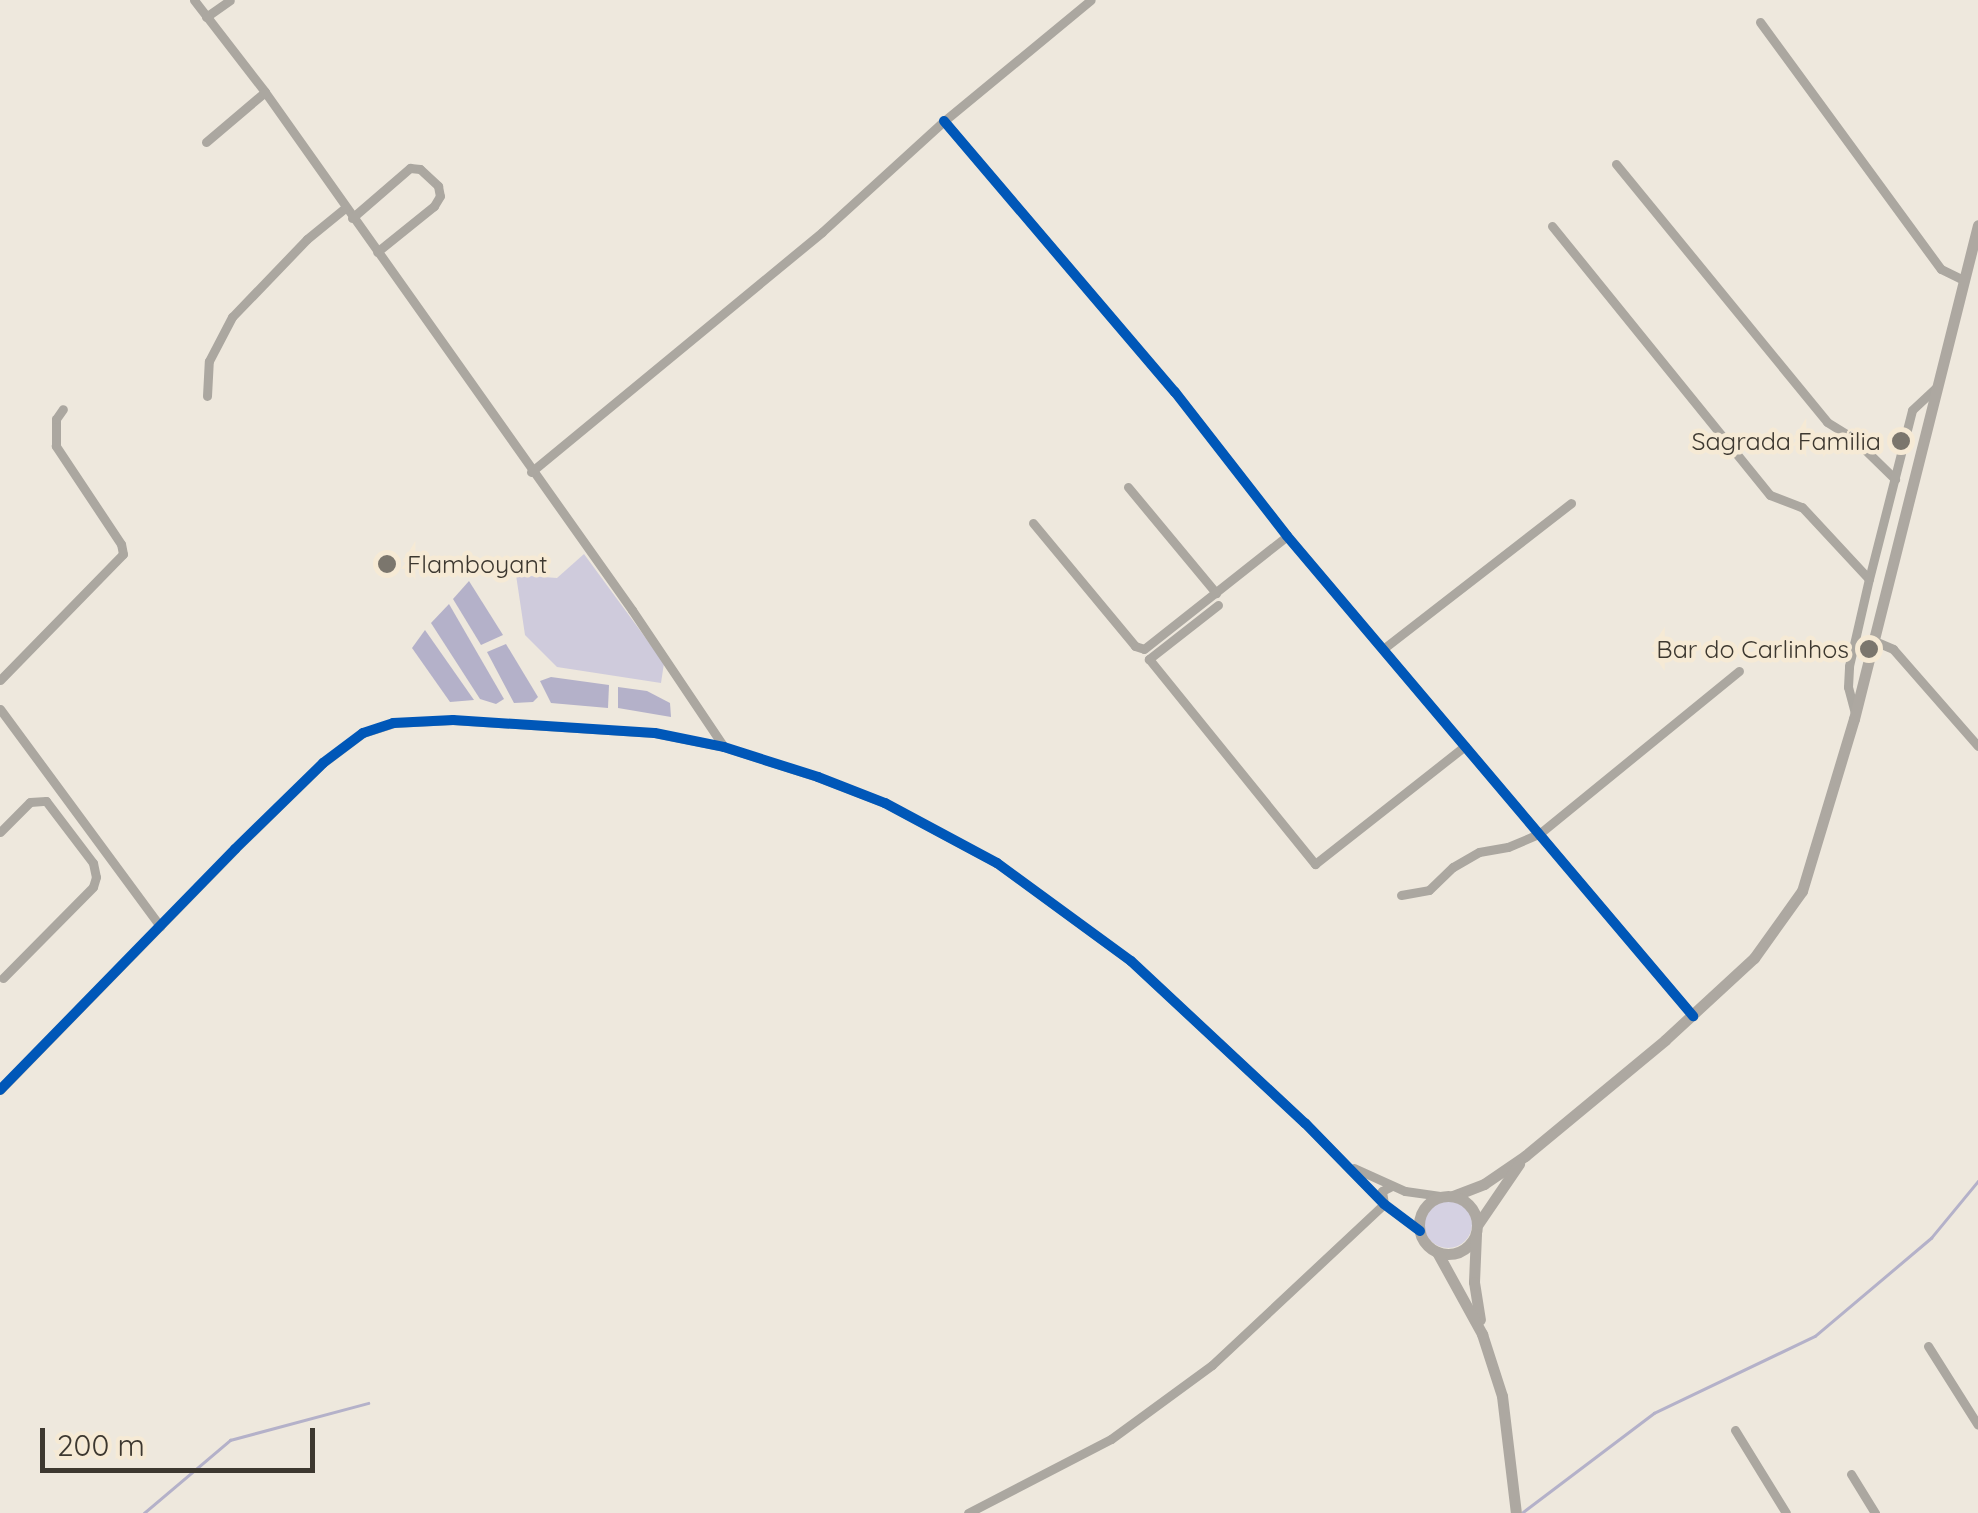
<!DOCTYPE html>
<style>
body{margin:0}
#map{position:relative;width:1978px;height:1513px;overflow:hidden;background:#eee8dd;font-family:Quicksand,sans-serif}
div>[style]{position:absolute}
.green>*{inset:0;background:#d5d1e2}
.round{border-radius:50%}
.forest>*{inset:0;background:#cfcbdc}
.water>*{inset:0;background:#b4b1c9}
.stream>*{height:2.5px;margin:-1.25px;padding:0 1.25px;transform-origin:1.25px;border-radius:1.25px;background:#b4b1c9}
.minor>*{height:9px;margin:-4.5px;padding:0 4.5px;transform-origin:4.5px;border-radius:4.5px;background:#aba7a0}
.major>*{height:11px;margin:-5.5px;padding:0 5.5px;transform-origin:5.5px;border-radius:5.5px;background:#ada8a1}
.major>.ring{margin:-5.5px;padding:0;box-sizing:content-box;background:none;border:11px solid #ada8a1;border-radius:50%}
.cycleway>*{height:10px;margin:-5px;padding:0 5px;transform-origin:5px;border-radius:5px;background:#0057b8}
.dots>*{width:28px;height:28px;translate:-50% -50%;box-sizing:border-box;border:5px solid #f6ead5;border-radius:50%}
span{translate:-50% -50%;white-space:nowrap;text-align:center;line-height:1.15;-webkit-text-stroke:9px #f6ead5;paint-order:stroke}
.poi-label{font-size:25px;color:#3d3830}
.right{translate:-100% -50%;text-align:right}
.left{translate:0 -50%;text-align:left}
.scale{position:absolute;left:40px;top:1428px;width:275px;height:45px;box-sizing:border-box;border:5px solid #3d3830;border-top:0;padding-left:12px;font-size:30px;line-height:35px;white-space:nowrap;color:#3d3830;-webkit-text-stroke:8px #f6ead5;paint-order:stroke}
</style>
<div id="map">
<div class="green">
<div class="round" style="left:1424px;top:1200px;width:48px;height:48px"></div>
</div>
<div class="forest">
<div style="clip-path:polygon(584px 554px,664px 663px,661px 683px,557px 667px,525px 635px,516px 575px,557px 578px)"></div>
</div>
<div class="water">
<div style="clip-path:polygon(469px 581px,503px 635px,481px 645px,453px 599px)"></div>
<div style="clip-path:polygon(449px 604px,504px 699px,496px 704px,480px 699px,431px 623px)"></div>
<div style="clip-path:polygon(425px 630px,474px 700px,450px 702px,412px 648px)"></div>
<div style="clip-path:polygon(506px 644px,538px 697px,533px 702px,514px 703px,487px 652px)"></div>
<div style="clip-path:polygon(551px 677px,609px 685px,608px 708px,551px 703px,540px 681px)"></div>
<div style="clip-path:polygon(618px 687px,647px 691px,670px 703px,671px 717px,618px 708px)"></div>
</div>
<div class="stream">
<div style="left:1523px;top:1512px;width:164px;rotate:-37.1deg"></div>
<div style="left:1654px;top:1413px;width:178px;rotate:-25.6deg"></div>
<div style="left:1815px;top:1336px;width:152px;rotate:-40.2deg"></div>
<div style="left:1931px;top:1238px;width:74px;rotate:-50.5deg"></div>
<div style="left:144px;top:1513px;width:113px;rotate:-40.3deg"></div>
<div style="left:230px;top:1440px;width:143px;rotate:-15deg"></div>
</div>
<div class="minor">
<div style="left:194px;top:0;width:116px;rotate:52.3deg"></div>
<div style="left:265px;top:92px;width:635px;rotate:54.68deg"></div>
<div style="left:632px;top:610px;width:165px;rotate:56.1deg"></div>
<div style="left:206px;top:17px;width:29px;rotate:-35deg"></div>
<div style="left:1760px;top:22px;width:306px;rotate:53.8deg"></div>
<div style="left:1941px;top:269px;width:25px;rotate:26deg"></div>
<div style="left:944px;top:121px;width:356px;rotate:49.6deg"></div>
<div style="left:1175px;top:392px;width:182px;rotate:52.1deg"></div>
<div style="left:1287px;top:536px;width:629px;rotate:49.77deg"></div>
<div style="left:206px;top:142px;width:77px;rotate:-40.3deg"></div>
<div style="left:1616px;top:164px;width:333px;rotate:50.7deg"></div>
<div style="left:1827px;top:422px;width:31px;rotate:32deg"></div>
<div style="left:1853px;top:438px;width:59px;rotate:44.3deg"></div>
<div style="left:352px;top:218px;width:77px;rotate:-40.8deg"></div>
<div style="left:410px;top:168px;width:10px;rotate:6deg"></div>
<div style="left:420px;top:169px;width:25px;rotate:43deg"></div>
<div style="left:438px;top:186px;width:10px;rotate:79deg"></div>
<div style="left:440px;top:196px;width:12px;rotate:121deg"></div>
<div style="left:434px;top:206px;width:73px;rotate:141.1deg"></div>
<div style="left:1552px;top:226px;width:346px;rotate:51deg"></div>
<div style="left:1770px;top:495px;width:34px;rotate:21deg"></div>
<div style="left:1802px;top:507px;width:98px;rotate:47.1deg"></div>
<div style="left:207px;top:396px;width:35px;rotate:-87deg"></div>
<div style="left:209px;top:361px;width:50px;rotate:-62.4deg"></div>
<div style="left:232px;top:317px;width:108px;rotate:-46.1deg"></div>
<div style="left:307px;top:239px;width:49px;rotate:-39.2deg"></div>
<div style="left:531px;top:472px;width:377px;rotate:-39.5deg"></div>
<div style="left:822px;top:232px;width:165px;rotate:-42.3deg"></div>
<div style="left:944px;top:121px;width:190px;rotate:-39.5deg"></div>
<div style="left:1128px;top:487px;width:138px;rotate:50.3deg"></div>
<div style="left:1033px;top:523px;width:160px;rotate:50.3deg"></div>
<div style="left:1135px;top:646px;width:9px;rotate:18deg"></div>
<div style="left:1144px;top:649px;width:182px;rotate:-38.3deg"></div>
<div style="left:1218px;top:605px;width:88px;rotate:142deg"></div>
<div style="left:1149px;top:659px;width:264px;rotate:51deg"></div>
<div style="left:1315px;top:864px;width:191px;rotate:-38.2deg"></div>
<div style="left:1872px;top:640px;width:23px;rotate:23deg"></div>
<div style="left:1893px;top:649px;width:129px;rotate:48.8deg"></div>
<div style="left:1383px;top:649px;width:238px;rotate:-37.8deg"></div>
<div style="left:0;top:680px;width:176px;rotate:-45.7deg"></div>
<div style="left:123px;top:554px;width:10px;rotate:-101deg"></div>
<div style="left:121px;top:544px;width:118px;rotate:-123.6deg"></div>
<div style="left:56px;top:446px;width:27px;rotate:-90deg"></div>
<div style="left:56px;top:419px;width:12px;rotate:-55deg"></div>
<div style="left:0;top:709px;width:270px;rotate:53.6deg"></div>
<div style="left:1855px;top:713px;width:27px;rotate:-105deg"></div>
<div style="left:1848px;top:687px;width:21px;rotate:-87deg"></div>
<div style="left:1849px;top:666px;width:89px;rotate:-77.1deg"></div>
<div style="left:1869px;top:579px;width:174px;rotate:-75.7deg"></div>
<div style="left:1912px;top:410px;width:33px;rotate:-43deg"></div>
<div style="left:0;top:832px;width:42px;rotate:-45deg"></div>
<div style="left:30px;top:802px;width:16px;rotate:-4deg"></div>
<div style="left:46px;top:801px;width:78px;rotate:52.8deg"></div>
<div style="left:93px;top:863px;width:14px;rotate:78deg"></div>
<div style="left:96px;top:877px;width:10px;rotate:107deg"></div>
<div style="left:93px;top:887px;width:128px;rotate:134.7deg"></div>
<div style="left:1401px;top:895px;width:28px;rotate:-10deg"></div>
<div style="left:1429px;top:890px;width:33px;rotate:-44deg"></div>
<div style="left:1453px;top:867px;width:30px;rotate:-30deg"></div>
<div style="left:1479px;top:852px;width:29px;rotate:-10deg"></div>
<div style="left:1508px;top:847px;width:34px;rotate:-23deg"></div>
<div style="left:1539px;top:834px;width:258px;rotate:-39.2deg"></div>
<div style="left:0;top:1090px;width:337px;rotate:-45.7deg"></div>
<div style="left:235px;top:849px;width:123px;rotate:-44.3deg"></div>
<div style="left:323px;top:763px;width:50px;rotate:-36.9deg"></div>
<div style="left:363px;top:733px;width:32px;rotate:-18deg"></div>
<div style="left:393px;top:723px;width:60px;rotate:-2.9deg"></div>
<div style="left:453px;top:720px;width:202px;rotate:3.7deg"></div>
<div style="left:655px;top:733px;width:70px;rotate:11.5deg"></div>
<div style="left:724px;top:747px;width:99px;rotate:17.7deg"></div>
<div style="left:818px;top:777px;width:72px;rotate:21.2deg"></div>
<div style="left:885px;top:803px;width:127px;rotate:28.2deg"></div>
<div style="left:997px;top:863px;width:166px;rotate:36.2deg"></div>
<div style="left:1131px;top:961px;width:238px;rotate:43deg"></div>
<div style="left:1305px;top:1123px;width:113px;rotate:45.7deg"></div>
<div style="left:1384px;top:1204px;width:45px;rotate:36.9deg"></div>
<div style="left:1354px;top:1168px;width:56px;rotate:24.3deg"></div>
<div style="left:1405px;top:1191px;width:37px;rotate:8deg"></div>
<div style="left:1928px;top:1346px;width:93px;rotate:57.7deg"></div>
<div style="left:1735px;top:1430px;width:97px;rotate:58.4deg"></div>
<div style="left:1851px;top:1474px;width:46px;rotate:58.4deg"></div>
<div style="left:968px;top:1513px;width:161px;rotate:-27.4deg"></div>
<div style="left:1111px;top:1439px;width:125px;rotate:-36.2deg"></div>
<div style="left:1212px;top:1365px;width:236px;rotate:-43.1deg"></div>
<div style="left:1384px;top:1204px;width:13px;rotate:-99deg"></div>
<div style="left:1382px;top:1191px;width:11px;rotate:-27deg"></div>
</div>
<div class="major">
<div style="left:1453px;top:1196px;width:33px;rotate:-21deg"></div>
<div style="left:1484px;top:1184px;width:50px;rotate:-34.3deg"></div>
<div style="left:1525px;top:1156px;width:182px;rotate:-39.6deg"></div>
<div style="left:1665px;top:1040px;width:121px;rotate:-42.7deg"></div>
<div style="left:1754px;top:958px;width:82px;rotate:-54.4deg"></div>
<div style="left:1802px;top:891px;width:180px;rotate:-73.2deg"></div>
<div style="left:1854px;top:719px;width:509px;rotate:-75.91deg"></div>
<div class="ring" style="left:1419px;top:1196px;width:47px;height:47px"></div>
<div style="left:1478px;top:1224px;width:73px;rotate:-55.7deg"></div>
<div style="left:1476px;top:1234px;width:48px;rotate:92.4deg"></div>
<div style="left:1474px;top:1282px;width:38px;rotate:81deg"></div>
<div style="left:1437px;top:1252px;width:94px;rotate:61.2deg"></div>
<div style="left:1482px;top:1334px;width:65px;rotate:72.1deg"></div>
<div style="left:1502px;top:1396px;width:118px;rotate:83.2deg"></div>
</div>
<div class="cycleway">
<div style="left:944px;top:121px;width:356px;rotate:49.6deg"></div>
<div style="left:1175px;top:392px;width:182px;rotate:52.1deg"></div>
<div style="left:1287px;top:536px;width:629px;rotate:49.77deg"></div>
<div style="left:0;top:1090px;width:337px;rotate:-45.7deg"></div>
<div style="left:235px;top:849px;width:123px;rotate:-44.3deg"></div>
<div style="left:323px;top:763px;width:50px;rotate:-36.9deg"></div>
<div style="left:363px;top:733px;width:32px;rotate:-18deg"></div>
<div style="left:393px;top:723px;width:60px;rotate:-2.9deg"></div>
<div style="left:453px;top:720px;width:202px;rotate:3.7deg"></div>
<div style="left:655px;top:733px;width:70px;rotate:11.5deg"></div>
<div style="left:724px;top:747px;width:99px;rotate:17.7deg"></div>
<div style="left:818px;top:777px;width:72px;rotate:21.2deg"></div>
<div style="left:885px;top:803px;width:127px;rotate:28.2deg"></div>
<div style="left:997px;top:863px;width:166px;rotate:36.2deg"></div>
<div style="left:1131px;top:961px;width:238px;rotate:43deg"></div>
<div style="left:1305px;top:1123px;width:113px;rotate:45.7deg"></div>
<div style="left:1384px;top:1204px;width:45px;rotate:36.9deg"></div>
</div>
<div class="dots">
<div style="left:1901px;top:441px;background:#7b766d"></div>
<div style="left:387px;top:564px;background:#7b766d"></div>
<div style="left:1869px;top:649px;background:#7b766d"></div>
</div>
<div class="poi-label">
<span class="right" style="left:1881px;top:441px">Sagrada Familia</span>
<span class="left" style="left:407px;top:564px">Flamboyant</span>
<span class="right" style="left:1849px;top:649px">Bar do Carlinhos</span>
</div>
<div class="scale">200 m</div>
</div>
